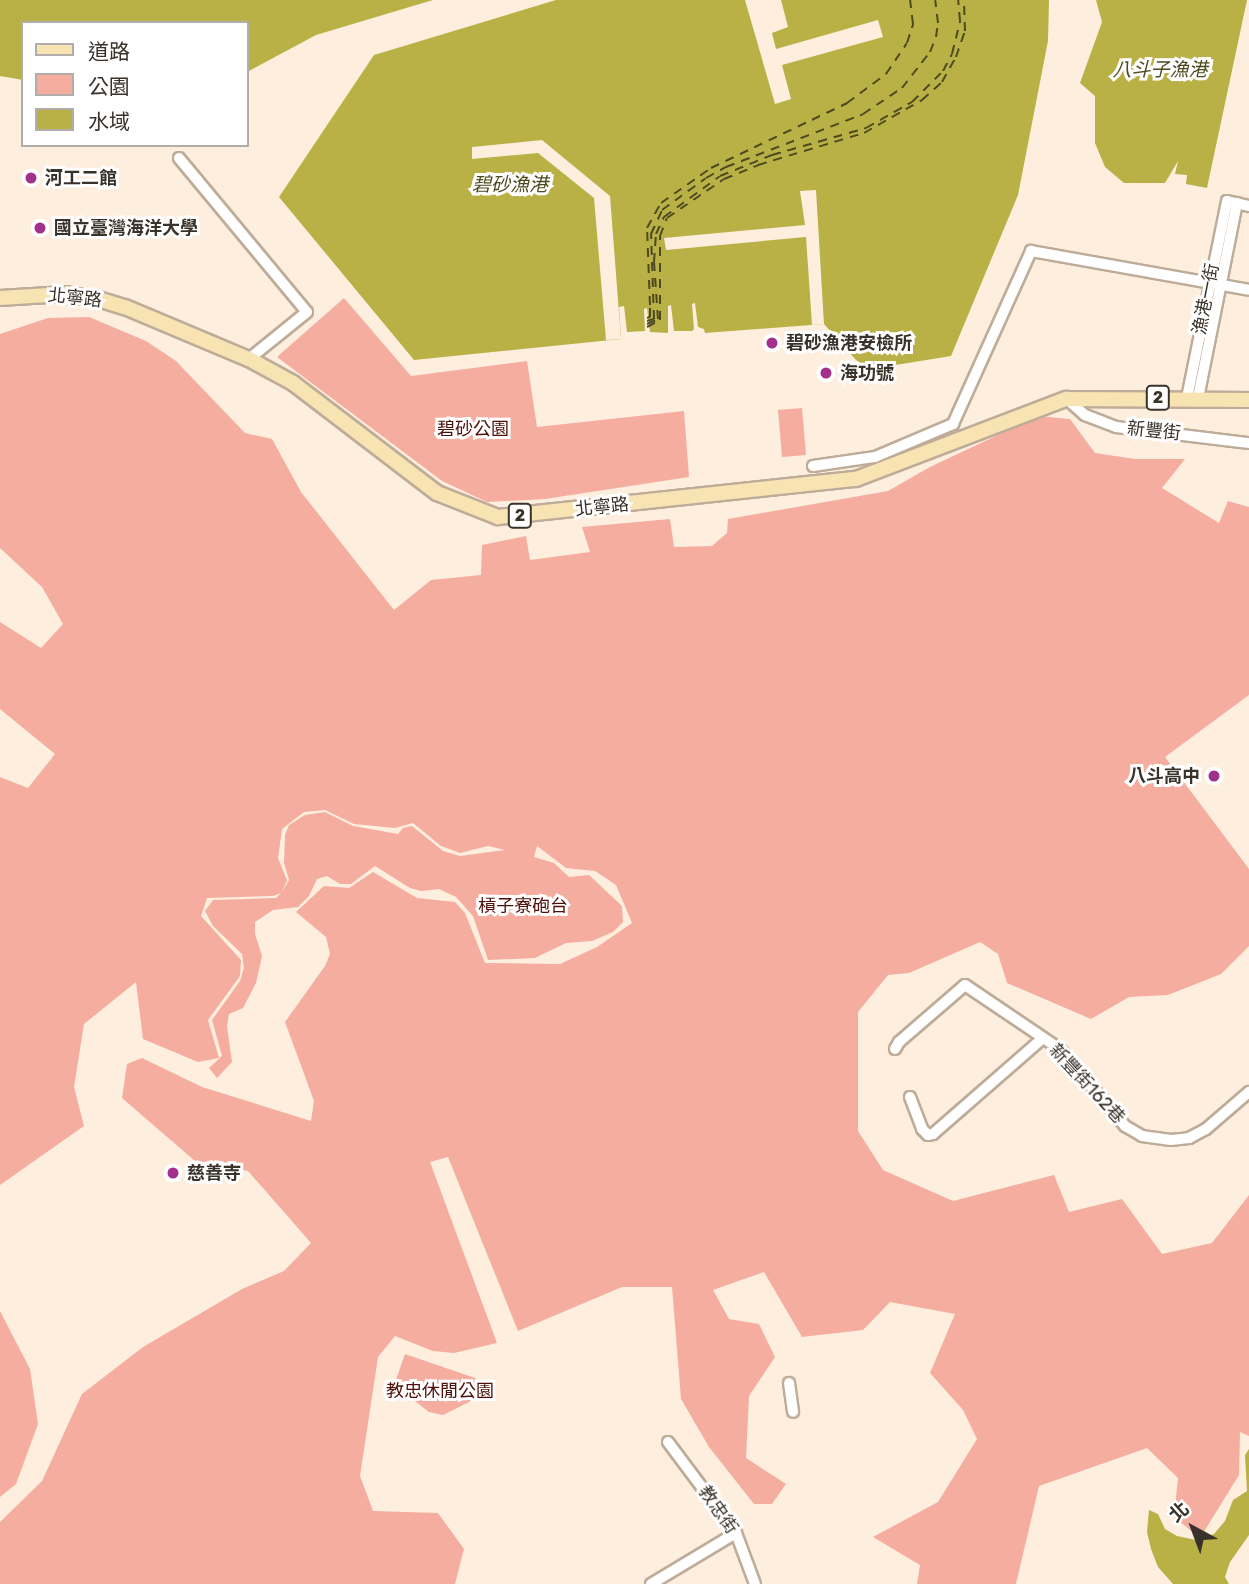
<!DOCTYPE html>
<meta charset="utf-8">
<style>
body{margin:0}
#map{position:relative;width:1249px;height:1584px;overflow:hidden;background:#feeede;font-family:Rubik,"Noto Sans TC",sans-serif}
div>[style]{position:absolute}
.green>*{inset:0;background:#f5ada0}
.water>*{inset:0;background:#b9b046}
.pier>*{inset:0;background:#feeede}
.ferry>*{height:2px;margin-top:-1px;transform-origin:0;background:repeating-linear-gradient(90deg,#4d4a1f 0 9px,transparent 0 16px)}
.roads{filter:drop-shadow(2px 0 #beac99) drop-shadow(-2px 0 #beac99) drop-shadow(0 2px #beac99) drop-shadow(0 -2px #beac99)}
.street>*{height:10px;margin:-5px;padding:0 5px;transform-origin:5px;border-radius:5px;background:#fff}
.primary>*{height:14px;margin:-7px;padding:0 7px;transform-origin:7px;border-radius:7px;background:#f8e3b3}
.dots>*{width:19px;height:19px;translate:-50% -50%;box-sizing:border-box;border:4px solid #fff;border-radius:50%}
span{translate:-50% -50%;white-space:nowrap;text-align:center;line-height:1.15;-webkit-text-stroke:6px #fff;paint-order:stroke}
.shield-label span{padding:2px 5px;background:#fff;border:2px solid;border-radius:5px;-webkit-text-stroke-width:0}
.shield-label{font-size:16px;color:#39322a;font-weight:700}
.poi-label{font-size:18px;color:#39322a;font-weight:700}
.left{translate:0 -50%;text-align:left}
.right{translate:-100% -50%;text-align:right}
.street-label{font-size:18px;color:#39322a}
.park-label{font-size:18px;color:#4e1008}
.water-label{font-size:19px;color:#4d4a1f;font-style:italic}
.legend{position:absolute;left:21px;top:21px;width:228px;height:126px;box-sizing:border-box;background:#fff;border:2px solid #b0adaa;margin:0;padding:9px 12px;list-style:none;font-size:21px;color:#39322a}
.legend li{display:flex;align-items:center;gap:14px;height:35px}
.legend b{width:35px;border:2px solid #b0adaa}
.north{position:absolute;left:1158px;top:1493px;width:70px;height:70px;-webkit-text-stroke:5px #fff;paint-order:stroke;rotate:319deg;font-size:19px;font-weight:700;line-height:28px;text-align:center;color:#39322a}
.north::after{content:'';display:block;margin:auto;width:24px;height:32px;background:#39322a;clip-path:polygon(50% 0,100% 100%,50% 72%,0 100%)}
</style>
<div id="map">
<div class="green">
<div style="clip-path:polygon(344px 298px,411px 376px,527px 361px,537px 427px,684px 411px,689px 477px,545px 499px,487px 502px,442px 481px,277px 357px)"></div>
<div style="clip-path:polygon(evenodd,89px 317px,146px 341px,176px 361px,245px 433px,272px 439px,301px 492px,394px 610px,431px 580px,481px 575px,482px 545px,526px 536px,530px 560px,590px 552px,582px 527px,670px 519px,674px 547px,712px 546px,727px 533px,728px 519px,888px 491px,930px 467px,1038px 416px,1070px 419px,1095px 453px,1135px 459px,1185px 459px,1162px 488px,1219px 523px,1228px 501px,1249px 507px,1249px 695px,1165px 757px,1249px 869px,1249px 946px,1221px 974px,1168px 995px,1129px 997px,1091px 1019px,1007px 983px,998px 954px,980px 942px,909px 973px,888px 975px,858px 1012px,858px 1131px,883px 1170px,953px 1201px,1054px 1175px,1069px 1212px,1122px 1199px,1162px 1254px,1212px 1243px,1249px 1195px,1249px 1436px,1240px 1432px,1239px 1475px,1200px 1538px,1174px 1517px,1178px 1478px,1147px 1448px,1039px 1486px,1016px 1584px,917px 1584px,920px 1565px,873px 1537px,938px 1502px,977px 1439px,963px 1410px,930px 1373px,955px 1314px,890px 1302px,863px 1330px,802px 1337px,764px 1272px,713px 1290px,729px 1319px,759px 1324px,775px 1357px,749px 1396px,746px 1458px,786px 1484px,772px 1504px,754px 1504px,709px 1447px,681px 1399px,672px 1287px,622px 1287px,518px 1331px,448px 1157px,430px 1162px,497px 1343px,454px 1353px,433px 1351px,395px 1336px,378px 1357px,360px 1476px,373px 1511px,438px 1513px,464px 1549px,455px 1584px,0 1584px,0 1522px,42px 1481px,82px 1394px,143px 1347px,242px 1289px,284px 1271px,311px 1243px,248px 1171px,195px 1161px,122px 1098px,127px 1064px,142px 1058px,202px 1087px,311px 1121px,314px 1101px,285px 1022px,325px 966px,330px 954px,326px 937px,296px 912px,324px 886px,349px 888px,373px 872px,417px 898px,455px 902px,465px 913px,485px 963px,560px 964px,597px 947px,632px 923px,616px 885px,595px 871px,566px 868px,537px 846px,534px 857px,554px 863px,569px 877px,589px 875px,622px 906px,623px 922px,613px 932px,592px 941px,566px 943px,535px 958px,488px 960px,473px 916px,456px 897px,439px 889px,421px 891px,410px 888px,375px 866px,351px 884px,340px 884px,327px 876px,317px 879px,309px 896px,298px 907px,273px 910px,255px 922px,255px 934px,262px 956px,256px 983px,243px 1008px,229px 1014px,227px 1026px,232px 1062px,217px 1078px,209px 1068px,222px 1056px,212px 1020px,240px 981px,244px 968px,242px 954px,213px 926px,205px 911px,213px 900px,276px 898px,281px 893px,273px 896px,207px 898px,201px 916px,241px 960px,240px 976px,208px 1020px,219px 1058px,198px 1062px,143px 1039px,136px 982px,84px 1024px,74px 1087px,84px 1126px,0 1185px,0 777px,28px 788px,55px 754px,0 709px,0 622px,41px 648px,63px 624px,42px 587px,0 548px,0 334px,48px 318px,89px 317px,325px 810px,354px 824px,395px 828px,413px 823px,441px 846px,460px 853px,488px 846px,505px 850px,460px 856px,443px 851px,412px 826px,403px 828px,398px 834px,353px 826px,325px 812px,305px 815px,289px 825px,285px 835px,284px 863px,289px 880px,282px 892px,287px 880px,278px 858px,282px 829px,304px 812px,325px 810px)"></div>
<div style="clip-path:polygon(802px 408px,806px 455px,782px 457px,778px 410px)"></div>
<div style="clip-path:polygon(0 1311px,30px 1369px,38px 1424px,16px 1484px,0 1497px)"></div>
<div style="clip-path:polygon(405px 1354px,475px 1378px,483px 1395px,443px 1415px,429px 1412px,394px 1385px)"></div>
</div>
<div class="water">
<div style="clip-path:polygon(0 0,433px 0,316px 35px,247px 72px,247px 23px,23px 23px,23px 80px,0 76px)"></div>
<div style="clip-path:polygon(556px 0,745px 0,775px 104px,791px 99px,782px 65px,883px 37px,878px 20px,776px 49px,772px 33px,788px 27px,781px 0,1049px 0,1048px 41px,1018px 195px,951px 356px,871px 369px,856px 360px,824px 324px,705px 333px,704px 329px,698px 327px,695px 303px,692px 304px,694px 329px,692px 331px,674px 331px,671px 305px,668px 306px,668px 333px,650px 332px,647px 308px,644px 309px,645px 331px,627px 332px,624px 306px,619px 307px,621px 339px,414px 360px,279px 197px,374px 55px)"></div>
<div style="clip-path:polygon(1096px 0,1247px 0,1207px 188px,1186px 184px,1187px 175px,1175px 174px,1178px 161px,1165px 183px,1124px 183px,1105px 167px,1095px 143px,1095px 96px,1080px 83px,1102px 22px)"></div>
<div style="clip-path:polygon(1249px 1449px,1249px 1535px,1230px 1562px,1225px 1577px,1229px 1584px,1173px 1584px,1158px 1567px,1151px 1549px,1147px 1532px,1149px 1510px,1158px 1514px,1165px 1529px,1177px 1536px,1196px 1540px,1214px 1534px,1225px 1521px,1233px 1500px,1247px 1491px,1245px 1455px)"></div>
</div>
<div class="pier">
<div style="clip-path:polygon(542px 140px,610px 196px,621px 339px,606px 340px,594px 198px,538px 153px,472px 159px,472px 147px)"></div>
<div style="clip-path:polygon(816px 190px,824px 324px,812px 325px,806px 237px,666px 250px,664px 238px,805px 225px,800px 191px)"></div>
</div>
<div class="ferry">
<div style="left:647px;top:318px;width:3px;rotate:-18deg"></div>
<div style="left:650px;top:317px;width:12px;rotate:-90deg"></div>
<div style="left:650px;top:305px;width:77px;rotate:-92.2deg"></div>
<div style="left:647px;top:228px;width:29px;rotate:-61deg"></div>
<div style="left:661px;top:203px;width:61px;rotate:-35deg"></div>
<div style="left:711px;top:168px;width:151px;rotate:-25.5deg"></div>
<div style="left:847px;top:103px;width:49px;rotate:-36.6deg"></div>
<div style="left:886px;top:74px;width:37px;rotate:-56deg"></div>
<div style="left:907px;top:43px;width:20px;rotate:-72deg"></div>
<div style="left:913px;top:24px;width:24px;rotate:-97deg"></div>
<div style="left:647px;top:321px;width:7px;rotate:-16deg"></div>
<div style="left:654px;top:319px;width:85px;rotate:-92deg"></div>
<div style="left:651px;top:234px;width:26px;rotate:-65deg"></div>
<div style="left:662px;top:210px;width:54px;rotate:-36deg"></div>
<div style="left:706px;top:178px;width:23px;rotate:-29deg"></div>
<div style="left:726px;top:167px;width:147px;rotate:-21.1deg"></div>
<div style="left:863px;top:114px;width:47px;rotate:-33.7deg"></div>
<div style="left:902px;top:88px;width:46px;rotate:-52.1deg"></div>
<div style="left:930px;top:52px;width:16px;rotate:-68deg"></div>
<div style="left:936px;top:37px;width:14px;rotate:-82deg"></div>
<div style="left:938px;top:23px;width:23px;rotate:-97deg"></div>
<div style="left:647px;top:324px;width:12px;rotate:-24deg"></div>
<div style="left:658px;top:319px;width:57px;rotate:-94deg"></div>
<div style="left:654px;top:262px;width:28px;rotate:-86deg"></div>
<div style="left:656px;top:234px;width:19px;rotate:-65deg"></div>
<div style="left:664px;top:217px;width:69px;rotate:-36.2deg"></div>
<div style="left:720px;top:176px;width:56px;rotate:-22deg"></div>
<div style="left:772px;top:155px;width:98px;rotate:-16deg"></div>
<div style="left:866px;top:128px;width:53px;rotate:-29.5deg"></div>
<div style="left:912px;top:102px;width:44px;rotate:-45deg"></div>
<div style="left:943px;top:71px;width:19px;rotate:-62deg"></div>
<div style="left:952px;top:54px;width:34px;rotate:-76deg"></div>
<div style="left:960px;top:21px;width:21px;rotate:-95deg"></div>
<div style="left:647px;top:327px;width:15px;rotate:-28deg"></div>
<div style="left:660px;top:320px;width:84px;rotate:-90deg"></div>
<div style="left:660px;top:236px;width:19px;rotate:-69deg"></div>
<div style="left:667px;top:218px;width:69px;rotate:-34.4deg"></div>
<div style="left:724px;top:179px;width:37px;rotate:-22deg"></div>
<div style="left:758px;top:165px;width:111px;rotate:-16.8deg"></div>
<div style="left:864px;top:133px;width:67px;rotate:-29.6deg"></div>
<div style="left:922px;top:100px;width:27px;rotate:-42deg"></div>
<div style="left:942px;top:82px;width:29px;rotate:-61deg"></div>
<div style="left:956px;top:57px;width:28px;rotate:-71deg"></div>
<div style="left:965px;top:31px;width:31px;rotate:-92deg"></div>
</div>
<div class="roads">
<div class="street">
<div style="left:179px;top:158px;width:200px;rotate:50.3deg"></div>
<div style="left:307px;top:312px;width:75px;rotate:141deg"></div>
<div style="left:1187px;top:398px;width:201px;rotate:-78.5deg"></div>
<div style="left:1227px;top:201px;width:23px;rotate:13deg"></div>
<div style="left:1198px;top:398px;width:199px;rotate:-78.7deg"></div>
<div style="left:1067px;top:399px;width:24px;rotate:42deg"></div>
<div style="left:1085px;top:415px;width:33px;rotate:21deg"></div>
<div style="left:1116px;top:427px;width:134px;rotate:6.9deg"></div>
<div style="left:813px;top:466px;width:63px;rotate:-8.3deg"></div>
<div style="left:875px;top:457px;width:85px;rotate:-22.9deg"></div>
<div style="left:953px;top:424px;width:190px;rotate:-65.7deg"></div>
<div style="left:1031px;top:251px;width:221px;rotate:10.1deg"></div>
<div style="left:895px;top:1049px;width:8px;rotate:-60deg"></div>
<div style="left:899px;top:1042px;width:87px;rotate:-40.8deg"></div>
<div style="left:965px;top:985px;width:115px;rotate:34deg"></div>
<div style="left:1060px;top:1049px;width:101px;rotate:49.8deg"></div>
<div style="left:1125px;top:1126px;width:20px;rotate:30deg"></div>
<div style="left:1142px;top:1136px;width:29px;rotate:8deg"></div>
<div style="left:1171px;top:1140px;width:18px;rotate:-6deg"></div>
<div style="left:1189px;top:1138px;width:19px;rotate:-28deg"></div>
<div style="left:1206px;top:1129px;width:57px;rotate:-40.7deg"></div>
<div style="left:910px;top:1097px;width:34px;rotate:69deg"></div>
<div style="left:922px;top:1129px;width:8px;rotate:45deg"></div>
<div style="left:928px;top:1135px;width:5px;rotate:-11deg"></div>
<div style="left:933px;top:1134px;width:146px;rotate:-41.1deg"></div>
<div style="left:789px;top:1383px;width:29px;rotate:82deg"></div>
<div style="left:668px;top:1442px;width:114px;rotate:53.2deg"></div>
<div style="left:736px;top:1533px;width:54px;rotate:69.6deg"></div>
<div style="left:651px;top:1584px;width:99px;rotate:-31deg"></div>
</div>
<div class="primary">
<div style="left:0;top:298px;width:65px;rotate:-3.5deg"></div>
<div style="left:65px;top:294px;width:33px;rotate:9deg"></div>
<div style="left:98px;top:299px;width:28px;rotate:17deg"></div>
<div style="left:125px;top:307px;width:134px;rotate:22.8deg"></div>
<div style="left:249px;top:359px;width:50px;rotate:28.6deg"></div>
<div style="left:293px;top:383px;width:181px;rotate:37.4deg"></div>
<div style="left:437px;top:493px;width:66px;rotate:21.5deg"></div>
<div style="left:498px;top:517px;width:360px;rotate:-6.1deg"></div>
<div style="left:856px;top:479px;width:225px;rotate:-20.9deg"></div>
<div style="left:1066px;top:399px;width:183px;rotate:0.3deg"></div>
</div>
</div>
<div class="dots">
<div style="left:31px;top:178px;background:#a2318e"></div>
<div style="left:40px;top:228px;background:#a2318e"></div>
<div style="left:772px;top:343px;background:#a2318e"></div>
<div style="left:826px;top:373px;background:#a2318e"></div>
<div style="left:1214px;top:776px;background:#a2318e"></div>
<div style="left:173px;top:1173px;background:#a2318e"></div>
</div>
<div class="shield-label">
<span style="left:1158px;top:398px">2</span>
<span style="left:520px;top:516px">2</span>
</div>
<div class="poi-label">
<span class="left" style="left:45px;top:178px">河工二館</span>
<span class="left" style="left:54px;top:228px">國立臺灣海洋大學</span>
<span class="left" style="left:786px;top:343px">碧砂漁港安檢所</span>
<span class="left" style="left:840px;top:373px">海功號</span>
<span class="right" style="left:1200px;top:776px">八斗高中</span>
<span class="left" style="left:187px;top:1173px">慈善寺</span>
</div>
<div class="street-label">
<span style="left:75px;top:298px;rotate:6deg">北寧路</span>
<span style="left:1206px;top:299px;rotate:-79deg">漁港一街</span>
<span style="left:1154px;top:431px;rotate:6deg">新豐街</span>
<span style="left:602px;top:507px;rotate:-6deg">北寧路</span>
<span style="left:1087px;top:1084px;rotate:47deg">新豐街162巷</span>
<span style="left:718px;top:1510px;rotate:55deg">教忠街</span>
</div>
<div class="park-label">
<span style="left:473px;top:429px">碧砂公園</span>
<span style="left:523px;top:906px">槓子寮砲台</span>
<span style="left:440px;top:1391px">教忠休閒公園</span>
</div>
<div class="water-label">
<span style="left:1160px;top:70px">八斗子漁港</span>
<span style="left:510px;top:185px">碧砂漁港</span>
</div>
<ul class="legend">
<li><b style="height:9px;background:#f8e3b3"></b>道路</li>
<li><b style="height:19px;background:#f5ada0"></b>公園</li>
<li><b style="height:19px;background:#b9b046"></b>水域</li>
</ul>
<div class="north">北</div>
</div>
